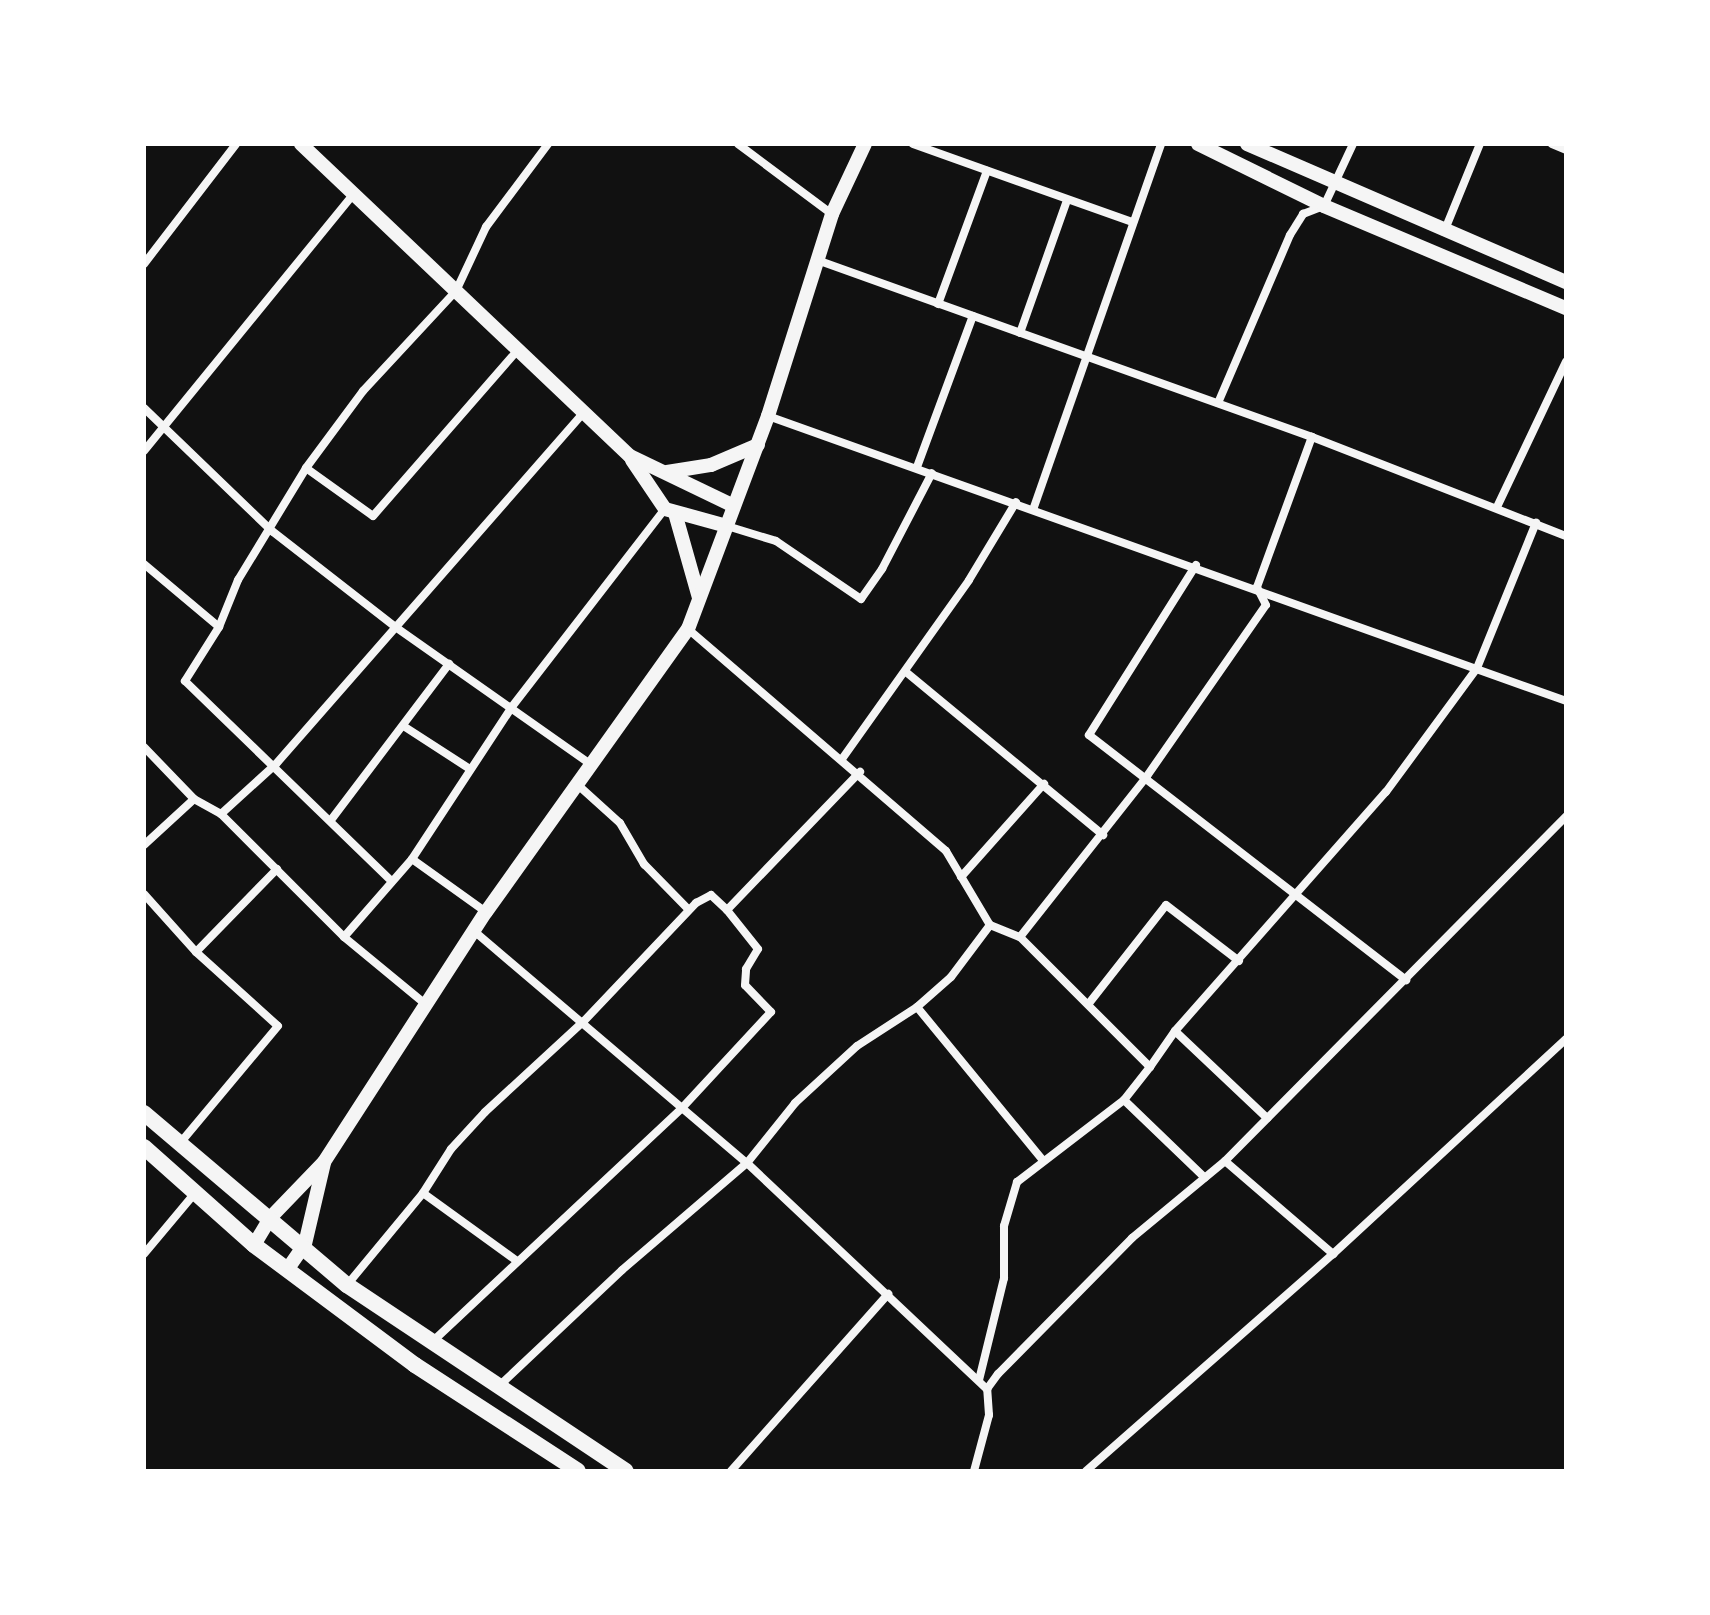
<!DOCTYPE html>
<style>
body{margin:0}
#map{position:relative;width:1710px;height:1615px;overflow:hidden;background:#111;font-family:"Fira Sans",sans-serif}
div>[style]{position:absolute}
.minor>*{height:8px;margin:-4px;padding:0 4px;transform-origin:4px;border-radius:4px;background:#f5f5f5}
.secondary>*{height:14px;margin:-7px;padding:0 7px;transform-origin:7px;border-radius:7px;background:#f5f5f5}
.primary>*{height:16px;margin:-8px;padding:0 8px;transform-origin:8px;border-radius:8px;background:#f5f5f5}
span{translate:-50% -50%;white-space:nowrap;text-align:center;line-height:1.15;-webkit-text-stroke:6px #fff;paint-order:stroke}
.frame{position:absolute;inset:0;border:146px solid #fff;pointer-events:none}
</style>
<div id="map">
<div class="minor">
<div style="left:738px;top:144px;width:117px;rotate:36.7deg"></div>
<div style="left:913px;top:144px;width:232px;rotate:19.6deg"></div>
<div style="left:1552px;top:144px;width:15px;rotate:23deg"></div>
<div style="left:1444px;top:232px;width:95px;rotate:-67.8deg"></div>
<div style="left:817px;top:260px;width:526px;rotate:19.68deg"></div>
<div style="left:1312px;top:437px;width:273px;rotate:21.3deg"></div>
<div style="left:144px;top:264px;width:151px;rotate:-52.5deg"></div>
<div style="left:938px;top:304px;width:142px;rotate:-69.8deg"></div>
<div style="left:1020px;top:333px;width:141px;rotate:-70.5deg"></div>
<div style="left:1218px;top:403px;width:183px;rotate:-66.8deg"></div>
<div style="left:1290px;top:235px;width:25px;rotate:-58deg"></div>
<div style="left:1303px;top:214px;width:22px;rotate:-21deg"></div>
<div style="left:1324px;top:206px;width:68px;rotate:-64.9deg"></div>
<div style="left:144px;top:408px;width:178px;rotate:43.9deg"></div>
<div style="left:272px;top:531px;width:155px;rotate:37.9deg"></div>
<div style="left:394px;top:626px;width:242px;rotate:35.1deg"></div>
<div style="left:768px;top:416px;width:847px;rotate:19.65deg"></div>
<div style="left:144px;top:451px;width:330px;rotate:-50.8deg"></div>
<div style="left:917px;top:467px;width:161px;rotate:-69.7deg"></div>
<div style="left:306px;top:468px;width:82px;rotate:35.6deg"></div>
<div style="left:373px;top:516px;width:219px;rotate:-48.9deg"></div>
<div style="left:1034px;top:507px;width:385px;rotate:-70.7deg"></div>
<div style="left:1497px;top:507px;width:161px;rotate:-64.6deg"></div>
<div style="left:727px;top:526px;width:51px;rotate:17deg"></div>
<div style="left:776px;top:541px;width:103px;rotate:34.3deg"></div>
<div style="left:861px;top:599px;width:37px;rotate:-55deg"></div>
<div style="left:882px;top:569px;width:108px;rotate:-62.5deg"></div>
<div style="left:144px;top:564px;width:98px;rotate:40deg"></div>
<div style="left:219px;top:627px;width:51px;rotate:-68deg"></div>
<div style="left:238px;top:580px;width:131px;rotate:-58.7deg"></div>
<div style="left:306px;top:468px;width:96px;rotate:-53.5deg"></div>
<div style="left:363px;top:391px;width:137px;rotate:-47.1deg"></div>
<div style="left:456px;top:291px;width:71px;rotate:-64.9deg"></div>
<div style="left:486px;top:227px;width:104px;rotate:-53.2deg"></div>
<div style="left:1196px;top:565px;width:201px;rotate:122.2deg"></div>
<div style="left:1089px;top:735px;width:401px;rotate:37.7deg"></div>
<div style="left:219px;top:627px;width:64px;rotate:122.2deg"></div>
<div style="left:185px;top:681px;width:284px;rotate:44.1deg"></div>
<div style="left:688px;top:629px;width:340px;rotate:40.7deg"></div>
<div style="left:946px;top:851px;width:86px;rotate:59.3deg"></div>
<div style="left:906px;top:672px;width:256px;rotate:39.6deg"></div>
<div style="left:405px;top:727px;width:77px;rotate:32.9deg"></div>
<div style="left:144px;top:747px;width:72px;rotate:46.1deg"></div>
<div style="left:194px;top:799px;width:31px;rotate:29deg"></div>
<div style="left:221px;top:814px;width:174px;rotate:45deg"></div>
<div style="left:344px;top:937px;width:104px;rotate:39.5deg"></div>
<div style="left:842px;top:759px;width:219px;rotate:-54.6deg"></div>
<div style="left:969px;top:580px;width:91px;rotate:-58.9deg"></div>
<div style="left:579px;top:786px;width:55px;rotate:42.1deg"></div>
<div style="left:620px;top:823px;width:48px;rotate:59.7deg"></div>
<div style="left:644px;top:864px;width:64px;rotate:45.6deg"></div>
<div style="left:221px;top:814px;width:74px;rotate:-42.3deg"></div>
<div style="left:276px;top:764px;width:463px;rotate:-48.8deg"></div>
<div style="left:331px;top:820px;width:196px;rotate:-52.9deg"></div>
<div style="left:144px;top:845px;width:68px;rotate:-42.6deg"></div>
<div style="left:412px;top:859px;width:91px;rotate:35.6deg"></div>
<div style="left:961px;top:877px;width:125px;rotate:-48.3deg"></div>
<div style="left:144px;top:894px;width:78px;rotate:48.1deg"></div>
<div style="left:196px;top:952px;width:110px;rotate:42.1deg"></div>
<div style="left:278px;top:1026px;width:153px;rotate:129.9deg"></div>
<div style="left:474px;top:931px;width:358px;rotate:40.4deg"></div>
<div style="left:747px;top:1163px;width:330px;rotate:43.3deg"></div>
<div style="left:344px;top:937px;width:103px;rotate:-48.9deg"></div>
<div style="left:412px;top:859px;width:181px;rotate:-56.7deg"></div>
<div style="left:511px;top:708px;width:252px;rotate:-52.3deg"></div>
<div style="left:1020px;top:937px;width:205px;rotate:-51.7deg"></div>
<div style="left:1147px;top:776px;width:208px;rotate:-55.2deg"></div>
<div style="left:1266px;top:605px;width:20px;rotate:-117deg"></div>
<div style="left:1257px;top:587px;width:160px;rotate:-69.9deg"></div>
<div style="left:196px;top:952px;width:116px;rotate:-45.7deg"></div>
<div style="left:1090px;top:1002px;width:123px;rotate:-51.9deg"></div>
<div style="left:1166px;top:905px;width:92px;rotate:37.5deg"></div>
<div style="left:917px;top:1007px;width:197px;rotate:50.6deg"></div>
<div style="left:1175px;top:1031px;width:127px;rotate:43.4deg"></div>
<div style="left:1124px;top:1100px;width:112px;rotate:43.9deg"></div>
<div style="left:1225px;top:1161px;width:143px;rotate:40.7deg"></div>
<div style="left:423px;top:1193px;width:116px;rotate:35.9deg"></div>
<div style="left:144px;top:1254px;width:80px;rotate:-50.1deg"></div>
<div style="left:347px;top:1285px;width:119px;rotate:-50.4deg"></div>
<div style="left:423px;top:1193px;width:52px;rotate:-57.5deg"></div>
<div style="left:451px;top:1149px;width:50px;rotate:-47.4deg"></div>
<div style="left:485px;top:1112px;width:134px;rotate:-42.6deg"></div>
<div style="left:584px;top:1021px;width:163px;rotate:-46.5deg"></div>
<div style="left:696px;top:903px;width:17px;rotate:-28deg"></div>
<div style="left:711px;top:895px;width:22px;rotate:43deg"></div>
<div style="left:727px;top:910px;width:192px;rotate:-46.1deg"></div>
<div style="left:432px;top:1342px;width:342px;rotate:-43.1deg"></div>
<div style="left:682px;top:1108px;width:131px;rotate:-47.2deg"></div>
<div style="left:771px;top:1012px;width:37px;rotate:-134deg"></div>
<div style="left:745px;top:985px;width:16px;rotate:-86deg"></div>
<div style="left:746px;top:969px;width:23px;rotate:-59deg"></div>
<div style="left:758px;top:949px;width:50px;rotate:-128.5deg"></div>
<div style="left:979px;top:1380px;width:105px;rotate:-76.2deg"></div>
<div style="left:1004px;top:1278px;width:52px;rotate:-90deg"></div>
<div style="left:1004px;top:1226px;width:46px;rotate:-73.5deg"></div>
<div style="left:1017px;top:1182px;width:135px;rotate:-37.5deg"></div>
<div style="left:1124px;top:1100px;width:42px;rotate:-51.8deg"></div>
<div style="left:498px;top:1387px;width:170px;rotate:-43.3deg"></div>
<div style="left:622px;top:1270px;width:165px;rotate:-40.6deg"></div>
<div style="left:747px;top:1163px;width:77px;rotate:-51.3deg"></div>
<div style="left:795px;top:1103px;width:84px;rotate:-42.6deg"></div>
<div style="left:857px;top:1046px;width:72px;rotate:-33deg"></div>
<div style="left:917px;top:1007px;width:45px;rotate:-41.4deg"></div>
<div style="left:951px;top:977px;width:65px;rotate:-53.1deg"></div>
<div style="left:990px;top:925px;width:32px;rotate:22deg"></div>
<div style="left:1020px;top:937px;width:184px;rotate:45deg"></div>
<div style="left:1150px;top:1067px;width:44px;rotate:-55.2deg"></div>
<div style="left:1175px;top:1031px;width:319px;rotate:-48.6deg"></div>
<div style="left:1386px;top:792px;width:154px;rotate:-53.7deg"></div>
<div style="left:1477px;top:668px;width:157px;rotate:-67.9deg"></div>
<div style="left:731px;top:1471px;width:237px;rotate:-48.4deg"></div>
<div style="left:974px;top:1471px;width:58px;rotate:-75deg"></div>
<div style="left:989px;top:1415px;width:26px;rotate:-94deg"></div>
<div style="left:987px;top:1389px;width:19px;rotate:-54deg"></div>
<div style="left:998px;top:1374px;width:191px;rotate:-45.4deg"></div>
<div style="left:1132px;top:1238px;width:121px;rotate:-39.6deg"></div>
<div style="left:1225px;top:1161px;width:485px;rotate:-45.3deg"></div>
<div style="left:1086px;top:1471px;width:329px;rotate:-41.3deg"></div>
<div style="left:1333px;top:1254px;width:317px;rotate:-42.7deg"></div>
</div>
<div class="secondary">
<div style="left:301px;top:144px;width:453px;rotate:43.5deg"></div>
<div style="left:630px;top:456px;width:115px;rotate:25.7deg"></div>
<div style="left:1198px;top:144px;width:140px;rotate:26.2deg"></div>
<div style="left:1324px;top:206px;width:263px;rotate:22.9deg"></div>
<div style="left:1247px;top:144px;width:348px;rotate:23.4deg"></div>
<div style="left:632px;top:460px;width:59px;rotate:56deg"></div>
<div style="left:665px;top:509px;width:64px;rotate:15.3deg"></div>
<div style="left:667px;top:472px;width:45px;rotate:-9deg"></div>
<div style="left:711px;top:465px;width:51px;rotate:-23.1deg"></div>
<div style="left:675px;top:513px;width:88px;rotate:74.2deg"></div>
<div style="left:254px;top:1245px;width:33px;rotate:-59deg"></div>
<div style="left:271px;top:1217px;width:76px;rotate:-46.1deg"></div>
<div style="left:324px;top:1162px;width:298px;rotate:-57.1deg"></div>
<div style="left:486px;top:912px;width:348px;rotate:-54.5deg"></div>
<div style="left:688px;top:629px;width:228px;rotate:-69.4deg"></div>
<div style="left:768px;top:416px;width:212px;rotate:-72.4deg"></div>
<div style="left:832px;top:214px;width:77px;rotate:-64.8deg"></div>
<div style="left:289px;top:1267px;width:28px;rotate:-55deg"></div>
<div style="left:305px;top:1244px;width:83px;rotate:-76.8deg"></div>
</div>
<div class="primary">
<div style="left:144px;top:1113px;width:266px;rotate:40.3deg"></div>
<div style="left:347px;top:1285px;width:335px;rotate:33.7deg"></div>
<div style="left:144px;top:1147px;width:147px;rotate:41.7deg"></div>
<div style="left:254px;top:1245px;width:201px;rotate:36.7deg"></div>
<div style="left:415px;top:1365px;width:194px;rotate:33deg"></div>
</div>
<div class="frame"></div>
</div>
